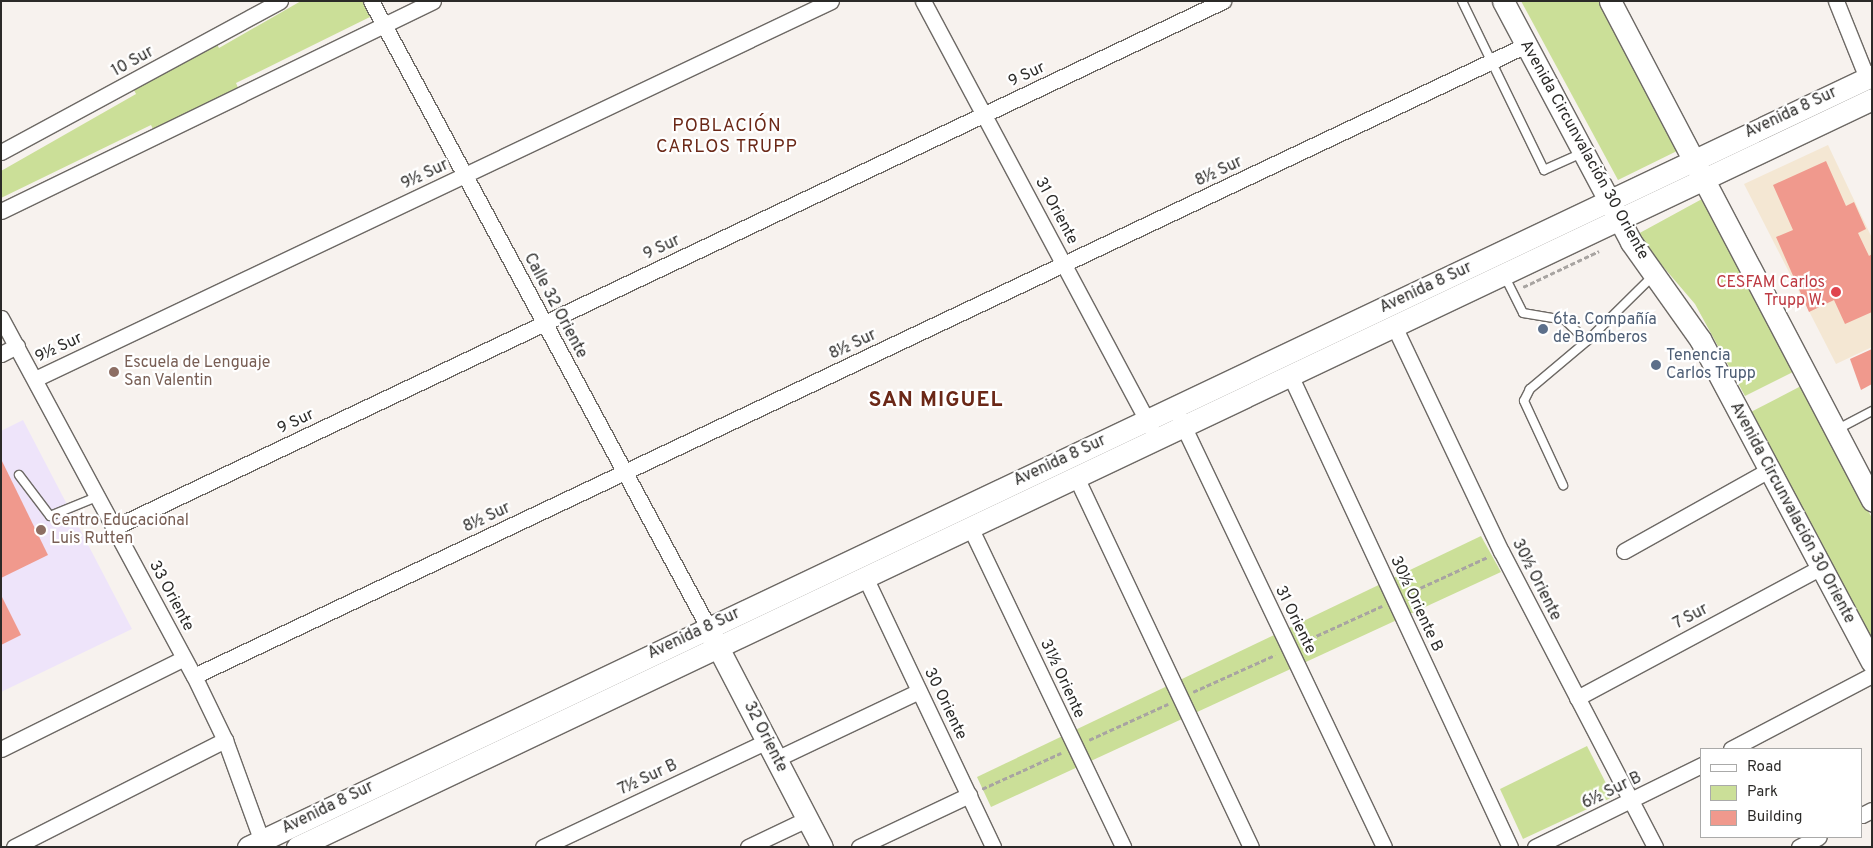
<!DOCTYPE html>
<meta charset="utf-8">
<style>
body{margin:0}
#map{position:relative;width:1873px;height:848px;overflow:hidden;background:#f7f2ee;font-family:Overpass,sans-serif}
div>[style]{position:absolute}
.education>*{inset:0;background:#eee4fa}
.medical>*{inset:0;background:#f4e7d3}
.green>*{inset:0;background:#cbdf98}
.building>*{inset:0;background:#f0998d}
.path>*{height:2.5px;margin-top:-1.25px;transform-origin:0;background:repeating-linear-gradient(90deg,#a8a4a1 0 5px,transparent 0 7.5px)}
.roads{filter:drop-shadow(1px 0 #6d6965) drop-shadow(-1px 0 #6d6965) drop-shadow(0 1px #6d6965) drop-shadow(0 -1px #6d6965)}
.lane>*{height:8px;margin:-4px;padding:0 4px;transform-origin:4px;border-radius:4px;background:#fff}
.street>*{height:15px;margin:-7.5px;padding:0 7.5px;transform-origin:7.5px;border-radius:7.5px;background:#fff}
.secondary>*{height:21px;margin:-10.5px;padding:0 10.5px;transform-origin:10.5px;border-radius:10.5px;background:#fff}
.dots>*{width:14px;height:14px;translate:-50% -50%;box-sizing:border-box;border:2px solid #fff;border-radius:50%}
span{translate:-50% -50%;white-space:nowrap;text-align:center;line-height:1.15;-webkit-text-stroke:4.5px #fff;paint-order:stroke}
.street-label{font-size:16px;color:#2b2a28}
.health-label{font-size:16px;color:#be3a42}
.right{translate:-100% -50%;text-align:right}
.service-label{font-size:16px;color:#4e5e75}
.left{translate:0 -50%;text-align:left}
.education-label{font-size:16px;color:#785e54}
.neighbourhood-label{font-size:18px;color:#6b2817;letter-spacing:1px}
.district-label{font-size:21px;color:#6b2817;font-weight:700;letter-spacing:1px}
.frame{position:absolute;inset:0;border:2px solid #2b2a28;pointer-events:none}
.legend{position:absolute;left:1700px;top:748px;width:162px;height:90px;box-sizing:border-box;background:#fff;border:1px solid #aaaaa9;margin:0;padding:6px 9px;list-style:none;font-size:15px;color:#2b2a28}
.legend li{display:flex;align-items:center;gap:10px;height:25px}
.legend b{width:25px;border:1px solid #aaaaa9}
</style>
<div id="map">
<div class="education">
<div style="clip-path:polygon(23px 420px,132px 629px,1px 692px,1px 431px)"></div>
</div>
<div class="medical">
<div style="clip-path:polygon(1828px 145px,1872px 238px,1872px 347px,1836px 364px,1744px 184px)"></div>
</div>
<div class="green">
<div style="clip-path:polygon(301px 1px,369px 1px,376px 14px,236px 83px,239px 90px,156px 135px,151px 125px,1px 198px,1px 171px,136px 94px,131px 84px,213px 37px,219px 48px)"></div>
<div style="clip-path:polygon(1521px 1px,1600px 1px,1679px 150px,1618px 180px)"></div>
<div style="clip-path:polygon(1702px 199px,1793px 372px,1745px 396px,1695px 304px,1636px 235px)"></div>
<div style="clip-path:polygon(1801px 386px,1872px 518px,1872px 643px,1747px 414px)"></div>
<div style="clip-path:polygon(1481px 536px,1501px 572px,991px 807px,977px 777px)"></div>
<div style="clip-path:polygon(1587px 746px,1613px 797px,1523px 839px,1500px 789px)"></div>
</div>
<div class="building">
<div style="clip-path:polygon(1826px 161px,1846px 206px,1854px 202px,1866px 229px,1858px 233px,1869px 256px,1872px 254px,1872px 312px,1845px 324px,1834px 300px,1809px 312px,1776px 237px,1793px 230px,1773px 185px)"></div>
<div style="clip-path:polygon(1872px 349px,1872px 384px,1861px 390px,1850px 359px)"></div>
<div style="clip-path:polygon(1px 459px,48px 555px,1px 578px)"></div>
<div style="clip-path:polygon(1px 595px,21px 635px,1px 645px)"></div>
</div>
<div class="path">
<div style="left:1523px;top:287px;width:84px;rotate:-25.3deg"></div>
<div style="left:1407px;top:594px;width:89px;rotate:-24.6deg"></div>
<div style="left:1303px;top:642px;width:87px;rotate:-24.5deg"></div>
<div style="left:1193px;top:692px;width:90px;rotate:-24.3deg"></div>
<div style="left:1089px;top:740px;width:87px;rotate:-24.5deg"></div>
<div style="left:982px;top:789px;width:87px;rotate:-24.5deg"></div>
</div>
<div class="roads">
<div class="lane">
<div style="left:1462px;top:1px;width:188px;rotate:64.1deg"></div>
<div style="left:1544px;top:170px;width:42px;rotate:-24.1deg"></div>
<div style="left:1504px;top:275px;width:42px;rotate:63.4deg"></div>
<div style="left:1523px;top:313px;width:43px;rotate:9.5deg"></div>
<div style="left:1565px;top:320px;width:30px;rotate:44deg"></div>
<div style="left:1587px;top:341px;width:75px;rotate:139.9deg"></div>
<div style="left:1530px;top:389px;width:13px;rotate:117deg"></div>
<div style="left:1524px;top:401px;width:93px;rotate:65.1deg"></div>
<div style="left:1587px;top:341px;width:93px;rotate:-44.6deg"></div>
<div style="left:1836px;top:430px;width:41px;rotate:-27.8deg"></div>
<div style="left:19px;top:475px;width:51px;rotate:52.9deg"></div>
<div style="left:50px;top:516px;width:53px;rotate:-22.2deg"></div>
</div>
<div class="street">
<div style="left:371px;top:1px;width:711px;rotate:61.7deg"></div>
<div style="left:923px;top:1px;width:484px;rotate:61.9deg"></div>
<div style="left:1836px;top:1px;width:83px;rotate:68.1deg"></div>
<div style="left:1px;top:152px;width:317px;rotate:-28.4deg"></div>
<div style="left:1px;top:211px;width:480px;rotate:-25.9deg"></div>
<div style="left:1px;top:318px;width:407px;rotate:61.7deg"></div>
<div style="left:194px;top:676px;width:71px;rotate:64.2deg"></div>
<div style="left:225px;top:740px;width:114px;rotate:70deg"></div>
<div style="left:1394px;top:326px;width:249px;rotate:64.6deg"></div>
<div style="left:1501px;top:551px;width:334px;rotate:62.5deg"></div>
<div style="left:1px;top:354px;width:18px;rotate:-27deg"></div>
<div style="left:1290px;top:375px;width:521px;rotate:65.01deg"></div>
<div style="left:35px;top:379px;width:881px;rotate:-25.4deg"></div>
<div style="left:1179px;top:417px;width:476px;rotate:64.5deg"></div>
<div style="left:1076px;top:477px;width:409px;rotate:64.7deg"></div>
<div style="left:115px;top:527px;width:1227px;rotate:-25.4deg"></div>
<div style="left:970px;top:527px;width:355px;rotate:64.4deg"></div>
<div style="left:1624px;top:551px;width:166px;rotate:-29.2deg"></div>
<div style="left:865px;top:577px;width:299px;rotate:64.6deg"></div>
<div style="left:194px;top:676px;width:1474px;rotate:-25.35deg"></div>
<div style="left:1577px;top:698px;width:277px;rotate:-28.2deg"></div>
<div style="left:1px;top:749px;width:204px;rotate:-26.4deg"></div>
<div style="left:1731px;top:749px;width:159px;rotate:-27.7deg"></div>
<div style="left:776px;top:759px;width:158px;rotate:-25.4deg"></div>
<div style="left:1862px;top:815px;width:11px;rotate:-27deg"></div>
<div style="left:14px;top:847px;width:237px;rotate:-26.9deg"></div>
<div style="left:543px;top:847px;width:248px;rotate:-25.3deg"></div>
<div style="left:748px;top:847px;width:65px;rotate:-25.4deg"></div>
<div style="left:859px;top:847px;width:122px;rotate:-25.3deg"></div>
<div style="left:1535px;top:847px;width:186px;rotate:-26.2deg"></div>
<div style="left:1799px;top:847px;width:22px;rotate:-27deg"></div>
</div>
<div class="secondary">
<div style="left:1503px;top:1px;width:273px;rotate:62deg"></div>
<div style="left:1631px;top:242px;width:119px;rotate:54.6deg"></div>
<div style="left:1700px;top:339px;width:366px;rotate:62deg"></div>
<div style="left:1610px;top:1px;width:564px;rotate:62.3deg"></div>
<div style="left:711px;top:634px;width:240px;rotate:62.5deg"></div>
<div style="left:248px;top:847px;width:1798px;rotate:-25.4deg"></div>
<div style="left:297px;top:847px;width:1744px;rotate:-25.4deg"></div>
</div>
</div>
<div class="dots">
<div style="left:1836px;top:292px;background:#e0444e"></div>
<div style="left:1543px;top:329px;background:#5c6f8a"></div>
<div style="left:1656px;top:365px;background:#5c6f8a"></div>
<div style="left:114px;top:372px;background:#8d6e63"></div>
<div style="left:41px;top:530px;background:#8d6e63"></div>
</div>
<div class="street-label">
<span style="left:133px;top:62px;rotate:-29deg">10 Sur</span>
<span style="left:1027px;top:75px;rotate:-25deg">9 Sur</span>
<span style="left:1791px;top:113px;rotate:-25deg">Avenida 8 Sur</span>
<span style="left:1584px;top:150px;rotate:61deg">Avenida Circunvalación 30 Oriente</span>
<span style="left:1219px;top:172px;rotate:-25deg">8½ Sur</span>
<span style="left:425px;top:175px;rotate:-25deg">9½ Sur</span>
<span style="left:1056px;top:211px;rotate:62deg">31 Oriente</span>
<span style="left:662px;top:248px;rotate:-25deg">9 Sur</span>
<span style="left:1426px;top:288px;rotate:-25deg">Avenida 8 Sur</span>
<span style="left:555px;top:306px;rotate:62deg">Calle 32 Oriente</span>
<span style="left:853px;top:345px;rotate:-25deg">8½ Sur</span>
<span style="left:59px;top:348px;rotate:-25deg">9½ Sur</span>
<span style="left:296px;top:422px;rotate:-25deg">9 Sur</span>
<span style="left:1060px;top:461px;rotate:-25deg">Avenida 8 Sur</span>
<span style="left:1792px;top:513px;rotate:62deg">Avenida Circunvalación 30 Oriente</span>
<span style="left:487px;top:518px;rotate:-25deg">8½ Sur</span>
<span style="left:1536px;top:580px;rotate:63deg">30½ Oriente</span>
<span style="left:171px;top:596px;rotate:62deg">33 Oriente</span>
<span style="left:1416px;top:604px;rotate:65deg">30½ Oriente B</span>
<span style="left:1691px;top:617px;rotate:-28deg">7 Sur</span>
<span style="left:1295px;top:620px;rotate:64deg">31 Oriente</span>
<span style="left:694px;top:634px;rotate:-25deg">Avenida 8 Sur</span>
<span style="left:1062px;top:679px;rotate:65deg">31½ Oriente</span>
<span style="left:945px;top:704px;rotate:64deg">30 Oriente</span>
<span style="left:765px;top:737px;rotate:63deg">32 Oriente</span>
<span style="left:648px;top:778px;rotate:-25deg">7½ Sur B</span>
<span style="left:1612px;top:791px;rotate:-26deg">6½ Sur B</span>
<span style="left:328px;top:808px;rotate:-26deg">Avenida 8 Sur</span>
</div>
<div class="health-label">
<span class="right" style="left:1825px;top:292px">CESFAM Carlos<br>Trupp W.</span>
</div>
<div class="service-label">
<span class="left" style="left:1553px;top:329px">6ta. Compañía<br>de Bomberos</span>
<span class="left" style="left:1666px;top:365px">Tenencia<br>Carlos Trupp</span>
</div>
<div class="education-label">
<span class="left" style="left:124px;top:372px">Escuela de Lenguaje<br>San Valentin</span>
<span class="left" style="left:51px;top:530px">Centro Educacional<br>Luis Rutten</span>
</div>
<div class="neighbourhood-label">
<span style="left:727px;top:138px">POBLACIÓN<br>CARLOS TRUPP</span>
</div>
<div class="district-label">
<span style="left:936px;top:401px">SAN MIGUEL</span>
</div>
<div class="frame"></div>
<ul class="legend">
<li><b style="height:6px;background:#fff"></b>Road</li>
<li><b style="height:14px;background:#cbdf98"></b>Park</li>
<li><b style="height:14px;background:#f0998d"></b>Building</li>
</ul>
</div>
